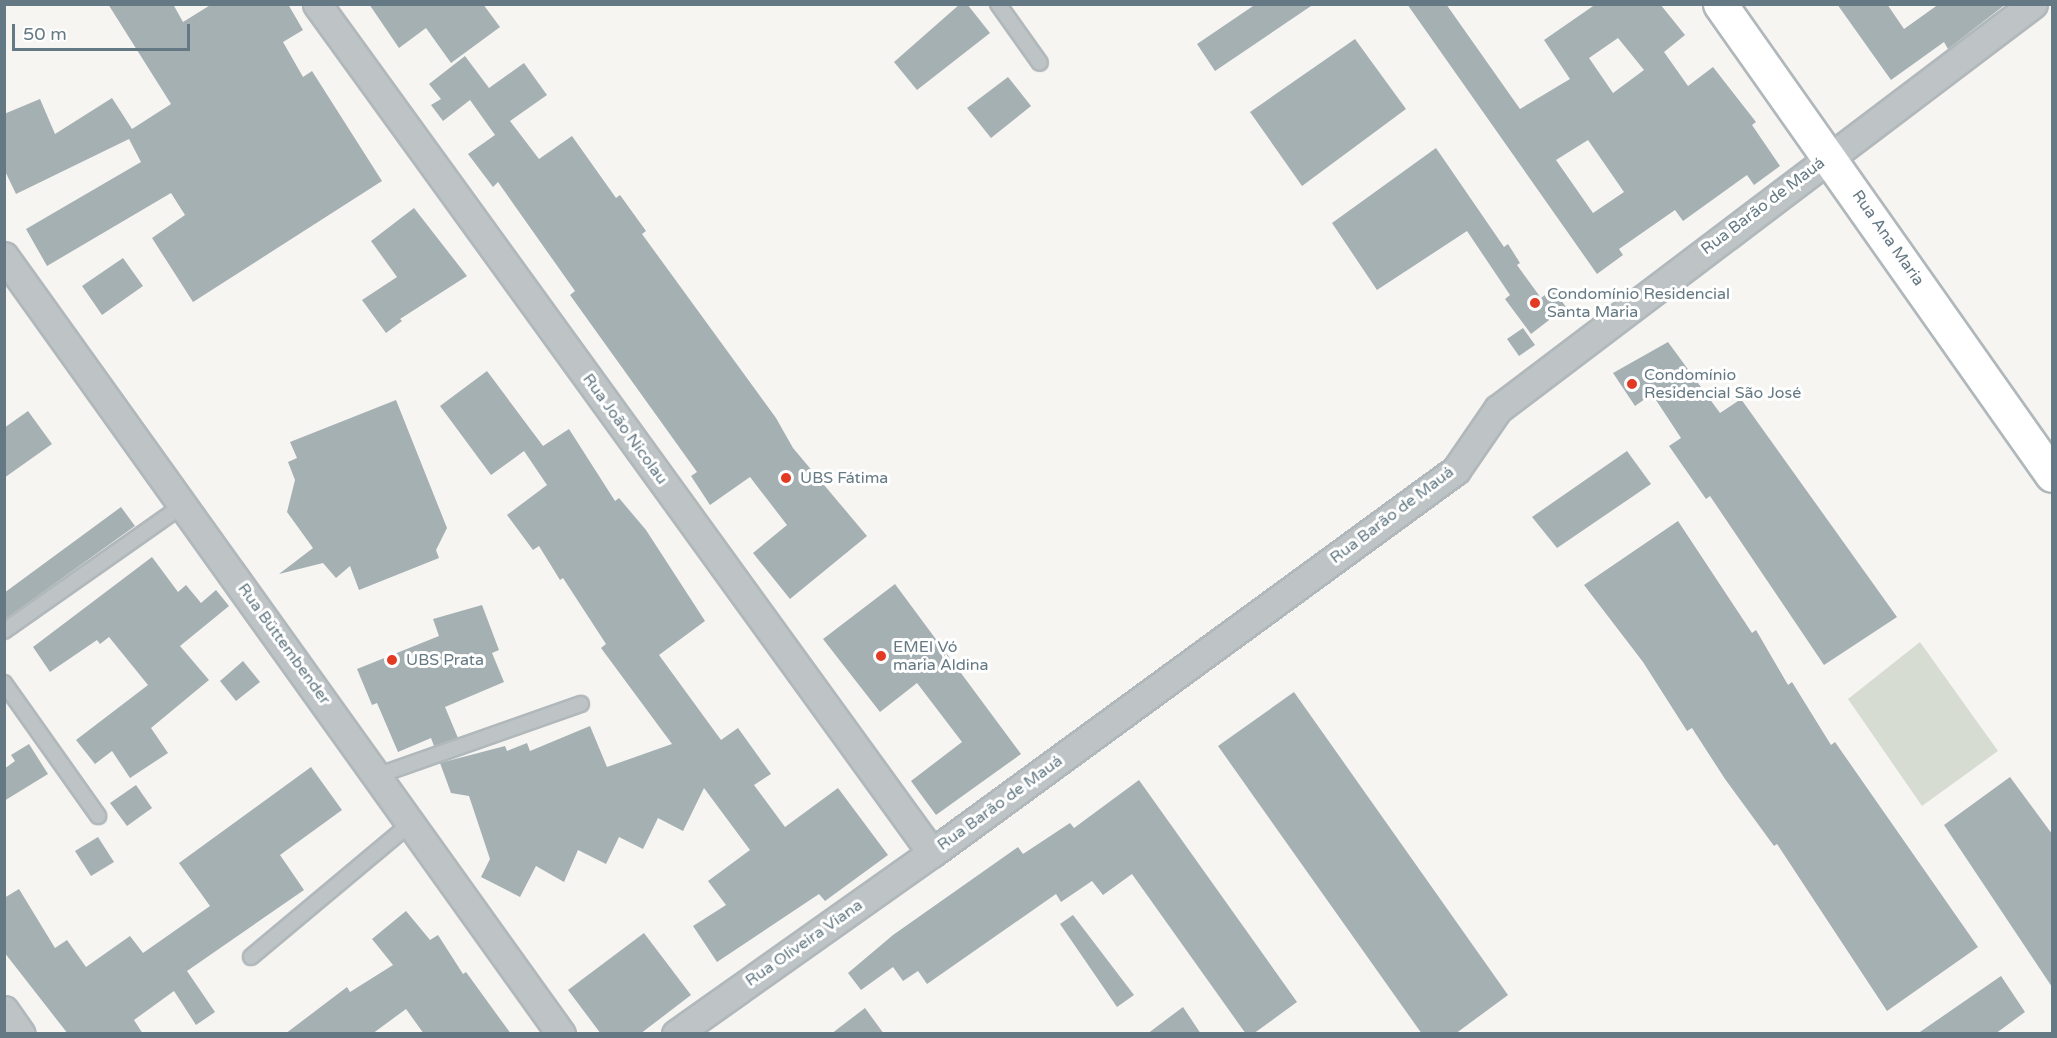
<!DOCTYPE html>
<meta charset="utf-8">
<style>
body{margin:0}
#map{position:relative;width:2057px;height:1038px;overflow:hidden;background:#f6f5f2;font-family:"Varela Round",sans-serif}
div>[style]{position:absolute}
.green>*{inset:0;background:#d7dcd3}
.building>*{inset:0;background:#a5b0b3}
.roads{filter:drop-shadow(2px 0 #b1b8bb) drop-shadow(-2px 0 #b1b8bb) drop-shadow(0 2px #b1b8bb) drop-shadow(0 -2px #b1b8bb)}
.lane>*{height:14px;margin:-7px;padding:0 7px;transform-origin:7px;border-radius:7px;background:#bec4c6}
.street>*{height:27px;margin:-13.5px;padding:0 13.5px;transform-origin:13.5px;border-radius:13.5px;background:#bec4c6}
.secondary>*{height:33px;margin:-16.5px;padding:0 16.5px;transform-origin:16.5px;border-radius:16.5px;background:#fff}
.dots>*{width:16px;height:16px;translate:-50% -50%;box-sizing:border-box;border:3px solid #fff;border-radius:50%}
span{translate:-50% -50%;white-space:nowrap;text-align:center;line-height:1.15;-webkit-text-stroke:6px #fff;paint-order:stroke}
.street-label{font-size:16px;color:#647983}
.poi-label{font-size:16px;color:#647983}
.left{translate:0 -50%;text-align:left}
.frame{position:absolute;inset:0;border:6px solid #647983;pointer-events:none}
.scale{position:absolute;left:12px;top:24px;width:178px;height:27px;box-sizing:border-box;border:3px solid #647983;border-top:0;padding-left:8px;font-size:18px;line-height:21px;white-space:nowrap;color:#647983;-webkit-text-stroke:4px #fff;paint-order:stroke}
</style>
<div id="map">
<div class="green">
<div style="clip-path:polygon(1920px 642px,1998px 751px,1922px 806px,1848px 699px)"></div>
</div>
<div class="building">
<div style="clip-path:polygon(108px 4px,173px 4px,183px 22px,212px 4px,288px 4px,303px 30px,283px 42px,303px 77px,312px 71px,382px 181px,193px 302px,152px 238px,185px 215px,171px 193px,47px 266px,26px 229px,141px 162px,129px 139px,16px 194px,4px 169px,4px 114px,40px 99px,55px 134px,112px 98px,132px 129px,171px 104px)"></div>
<div style="clip-path:polygon(369px 4px,483px 4px,500px 27px,451px 63px,426px 28px,399px 48px)"></div>
<div style="clip-path:polygon(960px 4px,967px 4px,990px 33px,917px 90px,894px 62px)"></div>
<div style="clip-path:polygon(1256px 4px,1314px 4px,1215px 71px,1197px 44px)"></div>
<div style="clip-path:polygon(evenodd,1407px 4px,1446px 4px,1520px 109px,1570px 79px,1544px 40px,1596px 4px,1660px 4px,1685px 35px,1664px 52px,1688px 86px,1713px 67px,1756px 122px,1752px 125px,1780px 166px,1754px 185px,1747px 175px,1683px 221px,1675px 210px,1619px 249px,1623px 255px,1597px 274px,1407px 4px,1618px 38px,1644px 70px,1613px 93px,1589px 58px,1618px 38px,1407px 4px,1588px 140px,1624px 192px,1593px 213px,1556px 160px,1588px 140px)"></div>
<div style="clip-path:polygon(1837px 4px,1887px 4px,1904px 29px,1939px 4px,2006px 4px,1948px 49px,1944px 42px,1891px 80px)"></div>
<div style="clip-path:polygon(1355px 39px,1406px 109px,1302px 186px,1250px 112px)"></div>
<div style="clip-path:polygon(465px 56px,489px 88px,524px 63px,547px 95px,510px 121px,539px 159px,572px 136px,616px 198px,620px 195px,646px 231px,642px 234px,776px 418px,793px 448px,867px 536px,790px 599px,753px 553px,787px 525px,750px 477px,710px 505px,691px 476px,697px 472px,570px 295px,575px 291px,529px 226px,498px 182px,493px 187px,468px 154px,495px 135px,470px 100px,443px 121px,431px 105px,441px 99px,429px 84px)"></div>
<div style="clip-path:polygon(1008px 77px,1031px 106px,991px 138px,967px 108px)"></div>
<div style="clip-path:polygon(1436px 148px,1504px 247px,1508px 244px,1520px 263px,1517px 265px,1541px 298px,1553px 289px,1566px 307px,1531px 334px,1505px 299px,1510px 295px,1467px 231px,1377px 290px,1332px 223px)"></div>
<div style="clip-path:polygon(414px 208px,467px 276px,400px 319px,402px 321px,386px 333px,362px 300px,397px 277px,371px 241px)"></div>
<div style="clip-path:polygon(123px 258px,143px 286px,102px 315px,82px 286px)"></div>
<div style="clip-path:polygon(1523px 328px,1535px 345px,1519px 356px,1507px 339px)"></div>
<div style="clip-path:polygon(1668px 342px,1720px 413px,1741px 399px,1897px 617px,1824px 665px,1710px 496px,1706px 499px,1669px 446px,1681px 438px,1652px 394px,1635px 406px,1613px 373px)"></div>
<div style="clip-path:polygon(487px 371px,543px 446px,569px 429px,615px 501px,619px 498px,646px 530px,705px 621px,659px 655px,721px 740px,738px 728px,771px 774px,754px 785px,785px 827px,838px 788px,888px 855px,825px 901px,819px 894px,717px 962px,693px 926px,726px 905px,708px 881px,750px 850px,704px 788px,683px 831px,658px 818px,643px 849px,619px 837px,606px 864px,578px 850px,564px 882px,536px 866px,520px 897px,481px 877px,490px 859px,469px 796px,451px 793px,440px 763px,505px 746px,507px 751px,527px 743px,530px 751px,590px 726px,607px 767px,672px 744px,601px 648px,606px 644px,563px 578px,560px 580px,539px 546px,533px 550px,507px 515px,547px 485px,524px 451px,491px 475px,440px 406px)"></div>
<div style="clip-path:polygon(396px 400px,447px 528px,436px 550px,439px 558px,359px 590px,350px 566px,336px 578px,323px 563px,279px 574px,313px 548px,287px 512px,295px 480px,288px 462px,297px 458px,290px 442px)"></div>
<div style="clip-path:polygon(28px 411px,52px 444px,4px 478px,4px 428px)"></div>
<div style="clip-path:polygon(1627px 451px,1651px 484px,1557px 548px,1532px 517px)"></div>
<div style="clip-path:polygon(121px 507px,135px 526px,4px 620px,4px 593px)"></div>
<div style="clip-path:polygon(1678px 521px,1752px 633px,1756px 630px,1788px 685px,1792px 682px,1831px 745px,1835px 742px,1978px 947px,1887px 1011px,1777px 844px,1774px 846px,1725px 779px,1692px 728px,1687px 731px,1643px 662px,1584px 585px)"></div>
<div style="clip-path:polygon(152px 557px,178px 592px,186px 585px,201px 603px,216px 590px,229px 606px,180px 646px,209px 680px,151px 728px,168px 753px,130px 778px,112px 751px,95px 764px,76px 740px,148px 685px,109px 637px,100px 644px,97px 640px,50px 672px,33px 647px)"></div>
<div style="clip-path:polygon(895px 584px,1021px 754px,936px 815px,911px 781px,962px 742px,917px 683px,880px 712px,823px 639px)"></div>
<div style="clip-path:polygon(482px 605px,499px 650px,492px 653px,504px 682px,445px 707px,458px 738px,434px 746px,431px 738px,398px 752px,377px 703px,372px 705px,357px 669px,439px 636px,433px 619px)"></div>
<div style="clip-path:polygon(243px 661px,260px 682px,236px 701px,220px 681px)"></div>
<div style="clip-path:polygon(1294px 692px,1508px 995px,1455px 1034px,1422px 1034px,1218px 746px)"></div>
<div style="clip-path:polygon(29px 744px,48px 774px,4px 801px,4px 769px,15px 761px,11px 755px)"></div>
<div style="clip-path:polygon(311px 767px,342px 810px,280px 855px,304px 890px,187px 971px,215px 1012px,196px 1025px,174px 991px,134px 1020px,143px 1034px,68px 1034px,4px 952px,4px 898px,19px 889px,55px 948px,67px 940px,86px 967px,130px 936px,143px 953px,210px 906px,179px 863px)"></div>
<div style="clip-path:polygon(2010px 777px,2052px 834px,2052px 987px,1944px 825px)"></div>
<div style="clip-path:polygon(1139px 780px,1297px 1002px,1253px 1034px,1246px 1034px,1132px 874px,1103px 895px,1092px 881px,1061px 902px,1056px 894px,927px 984px,918px 971px,903px 981px,893px 967px,861px 990px,848px 973px,893px 935px,1018px 847px,1023px 854px,1070px 823px,1074px 828px)"></div>
<div style="clip-path:polygon(136px 785px,152px 808px,127px 826px,110px 803px)"></div>
<div style="clip-path:polygon(98px 837px,114px 862px,91px 876px,75px 851px)"></div>
<div style="clip-path:polygon(406px 911px,430px 940px,438px 935px,463px 974px,466px 972px,511px 1034px,424px 1034px,406px 1009px,372px 1034px,285px 1034px,347px 987px,350px 992px,393px 965px,372px 939px)"></div>
<div style="clip-path:polygon(1073px 915px,1134px 995px,1117px 1007px,1060px 924px)"></div>
<div style="clip-path:polygon(644px 933px,691px 995px,640px 1034px,601px 1034px,568px 990px)"></div>
<div style="clip-path:polygon(2001px 976px,2025px 1012px,1995px 1034px,1917px 1034px)"></div>
<div style="clip-path:polygon(1183px 1007px,1201px 1034px,1147px 1034px)"></div>
<div style="clip-path:polygon(865px 1008px,884px 1034px,831px 1034px)"></div>
</div>
<div class="roads">
<div class="lane">
<div style="left:998px;top:4px;width:72px;rotate:54.6deg"></div>
<div style="left:4px;top:631px;width:219px;rotate:-35.1deg"></div>
<div style="left:4px;top:683px;width:163px;rotate:54.7deg"></div>
<div style="left:379px;top:775px;width:214px;rotate:-19.4deg"></div>
<div style="left:251px;top:957px;width:207px;rotate:-39.9deg"></div>
</div>
<div class="street">
<div style="left:317px;top:4px;width:1048px;rotate:54.08deg"></div>
<div style="left:4px;top:256px;width:957px;rotate:54.4deg"></div>
<div style="left:4px;top:1010px;width:29px;rotate:55deg"></div>
<div style="left:676px;top:1034px;width:314px;rotate:-35.3deg"></div>
<div style="left:932px;top:853px;width:649px;rotate:-36.16deg"></div>
<div style="left:1456px;top:470px;width:74px;rotate:-55.5deg"></div>
<div style="left:1498px;top:409px;width:671px;rotate:-37.13deg"></div>
</div>
<div class="secondary">
<div style="left:1720px;top:4px;width:576px;rotate:54.82deg"></div>
</div>
</div>
<div class="dots">
<div style="left:1535px;top:303px;background:#e33a24"></div>
<div style="left:1632px;top:384px;background:#e33a24"></div>
<div style="left:786px;top:478px;background:#e33a24"></div>
<div style="left:881px;top:656px;background:#e33a24"></div>
<div style="left:392px;top:660px;background:#e33a24"></div>
</div>
<div class="street-label">
<span style="left:1763px;top:206px;rotate:-37deg">Rua Barão de Mauá</span>
<span style="left:1888px;top:238px;rotate:55deg">Rua Ana Maria</span>
<span style="left:625px;top:429px;rotate:54deg">Rua João Nicolau</span>
<span style="left:1392px;top:515px;rotate:-37deg">Rua Barão de Mauá</span>
<span style="left:284px;top:644px;rotate:54deg">Rua Büttembender</span>
<span style="left:1000px;top:803px;rotate:-36deg">Rua Barão de Mauá</span>
<span style="left:804px;top:943px;rotate:-35deg">Rua Oliveira Viana</span>
</div>
<div class="poi-label">
<span class="left" style="left:1547px;top:303px">Condomínio Residencial<br>Santa Maria</span>
<span class="left" style="left:1644px;top:384px">Condomínio<br>Residencial São José</span>
<span class="left" style="left:800px;top:478px">UBS Fátima</span>
<span class="left" style="left:893px;top:656px">EMEI Vó<br>maria Aldina</span>
<span class="left" style="left:406px;top:660px">UBS Prata</span>
</div>
<div class="frame"></div>
<div class="scale">50 m</div>
</div>
